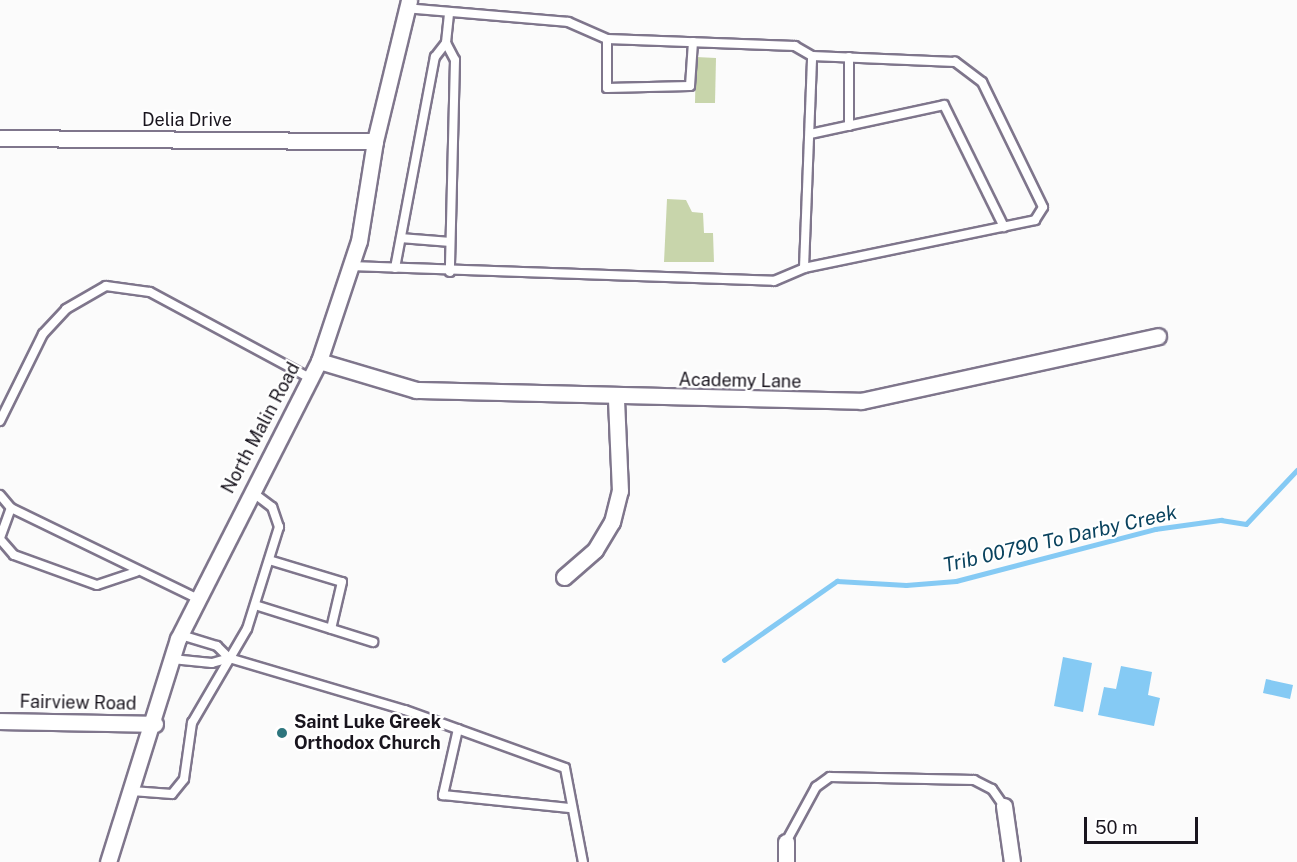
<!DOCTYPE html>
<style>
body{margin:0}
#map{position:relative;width:1297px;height:862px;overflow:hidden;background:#fbfbfb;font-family:"Public Sans",sans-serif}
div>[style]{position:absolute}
.green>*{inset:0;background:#c8d5ab}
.water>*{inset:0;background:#85caf4}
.stream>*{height:4.5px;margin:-2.25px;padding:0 2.25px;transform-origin:2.25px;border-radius:2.25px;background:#85caf4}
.roads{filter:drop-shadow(2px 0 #7f768c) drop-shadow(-2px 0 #7f768c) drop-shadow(0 2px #7f768c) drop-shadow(0 -2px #7f768c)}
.lane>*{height:8px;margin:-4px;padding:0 4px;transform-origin:4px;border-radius:4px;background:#fff}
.street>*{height:15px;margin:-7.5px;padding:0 7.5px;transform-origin:7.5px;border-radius:7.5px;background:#fff}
.dots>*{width:16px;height:16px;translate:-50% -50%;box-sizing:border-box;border:3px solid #fff;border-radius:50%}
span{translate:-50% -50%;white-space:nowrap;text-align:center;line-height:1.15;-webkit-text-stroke:4.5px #fff;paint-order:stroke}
.street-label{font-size:18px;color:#19151e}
.poi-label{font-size:18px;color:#19151e;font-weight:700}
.left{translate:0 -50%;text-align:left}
.water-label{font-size:20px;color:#09425e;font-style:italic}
.scale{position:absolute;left:1084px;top:817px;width:114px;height:27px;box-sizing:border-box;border:3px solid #19151e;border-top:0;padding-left:8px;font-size:18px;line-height:21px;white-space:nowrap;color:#19151e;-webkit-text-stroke:4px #fff;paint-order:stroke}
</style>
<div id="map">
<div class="green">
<div style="clip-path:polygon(696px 57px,716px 58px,715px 103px,695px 103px)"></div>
<div style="clip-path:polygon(667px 199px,686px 200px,692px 212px,703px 213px,704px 233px,713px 233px,714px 262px,664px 262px)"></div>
</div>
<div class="water">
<div style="clip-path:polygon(1063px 657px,1092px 663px,1083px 712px,1054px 706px)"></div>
<div style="clip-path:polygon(1121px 666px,1152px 672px,1148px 695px,1160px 698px,1154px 726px,1098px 715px,1104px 687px,1116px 689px)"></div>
<div style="clip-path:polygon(1266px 679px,1293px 685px,1290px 699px,1263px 693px)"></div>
</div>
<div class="stream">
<div style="left:724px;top:660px;width:138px;rotate:-35deg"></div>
<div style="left:837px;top:581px;width:69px;rotate:3.3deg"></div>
<div style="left:906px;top:585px;width:50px;rotate:-4.6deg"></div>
<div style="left:956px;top:581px;width:206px;rotate:-14.6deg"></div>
<div style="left:1155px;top:529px;width:67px;rotate:-7.8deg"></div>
<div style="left:1221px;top:520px;width:25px;rotate:9deg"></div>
<div style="left:1246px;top:524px;width:74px;rotate:-46.6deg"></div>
</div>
<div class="roads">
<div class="lane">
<div style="left:449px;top:14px;width:29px;rotate:96deg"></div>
<div style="left:446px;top:43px;width:19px;rotate:62deg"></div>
<div style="left:455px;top:60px;width:212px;rotate:91.4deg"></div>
<div style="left:607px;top:39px;width:49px;rotate:90deg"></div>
<div style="left:607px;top:88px;width:83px;rotate:-1.4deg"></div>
<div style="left:690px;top:86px;width:44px;rotate:-86.1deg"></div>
<div style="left:849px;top:126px;width:69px;rotate:-90deg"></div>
<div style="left:810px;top:134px;width:137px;rotate:-12.2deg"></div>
<div style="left:944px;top:105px;width:136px;rotate:63.8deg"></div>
<div style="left:401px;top:238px;width:49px;rotate:4.7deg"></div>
<div style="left:350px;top:266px;width:424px;rotate:2deg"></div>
<div style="left:774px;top:281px;width:33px;rotate:-23deg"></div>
<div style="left:804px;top:268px;width:236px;rotate:-11.7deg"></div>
<div style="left:1035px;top:220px;width:15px;rotate:-58deg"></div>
<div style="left:1043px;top:207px;width:139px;rotate:-116deg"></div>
<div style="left:982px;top:82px;width:34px;rotate:-143deg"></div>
<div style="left:955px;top:62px;width:143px;rotate:-177.6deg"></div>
<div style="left:812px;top:56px;width:20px;rotate:-150deg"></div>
<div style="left:795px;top:46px;width:188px;rotate:-177.9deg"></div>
<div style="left:607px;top:39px;width:43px;rotate:-156.4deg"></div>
<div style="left:568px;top:22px;width:163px;rotate:-175.1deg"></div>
<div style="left:395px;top:268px;width:215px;rotate:-79.3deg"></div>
<div style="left:435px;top:57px;width:18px;rotate:-52deg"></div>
<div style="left:804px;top:268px;width:212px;rotate:-87.8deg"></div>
<div style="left:0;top:421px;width:97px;rotate:-63.7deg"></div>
<div style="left:43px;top:334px;width:34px;rotate:-47deg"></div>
<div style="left:66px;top:309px;width:46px;rotate:-29.9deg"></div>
<div style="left:106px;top:286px;width:44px;rotate:7.8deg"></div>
<div style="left:150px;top:292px;width:182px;rotate:28.3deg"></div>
<div style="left:0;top:495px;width:17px;rotate:50deg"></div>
<div style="left:11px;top:508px;width:206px;rotate:25.9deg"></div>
<div style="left:0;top:538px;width:32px;rotate:-70deg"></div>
<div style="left:0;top:539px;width:21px;rotate:49deg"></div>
<div style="left:14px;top:555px;width:88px;rotate:19.9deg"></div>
<div style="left:97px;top:585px;width:41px;rotate:-18.4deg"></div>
<div style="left:269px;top:560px;width:76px;rotate:16.8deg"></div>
<div style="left:342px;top:582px;width:48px;rotate:103.2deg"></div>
<div style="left:255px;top:605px;width:124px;rotate:17.4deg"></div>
<div style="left:229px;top:658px;width:184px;rotate:16.5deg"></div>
<div style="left:405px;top:710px;width:170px;rotate:19.9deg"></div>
<div style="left:565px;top:768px;width:96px;rotate:79.2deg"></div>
<div style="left:172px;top:659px;width:40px;rotate:5.7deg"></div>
<div style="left:212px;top:663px;width:18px;rotate:-16deg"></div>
<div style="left:229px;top:658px;width:17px;rotate:-135deg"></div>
<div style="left:217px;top:646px;width:39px;rotate:-163deg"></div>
<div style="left:458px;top:729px;width:68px;rotate:102.8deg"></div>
<div style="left:443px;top:795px;width:127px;rotate:5.9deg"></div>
<div style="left:132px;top:791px;width:40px;rotate:4.3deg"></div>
<div style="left:172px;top:794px;width:19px;rotate:-51deg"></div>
<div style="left:184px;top:779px;width:57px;rotate:-81.9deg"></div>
<div style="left:192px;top:723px;width:109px;rotate:-59.7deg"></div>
<div style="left:247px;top:629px;width:107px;rotate:-72.6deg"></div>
<div style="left:279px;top:527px;width:21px;rotate:-109deg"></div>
<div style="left:272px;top:507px;width:26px;rotate:-143deg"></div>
<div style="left:786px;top:842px;width:63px;rotate:-61.4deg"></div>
<div style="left:816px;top:787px;width:17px;rotate:-36deg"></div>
<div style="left:830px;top:777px;width:144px;rotate:1.2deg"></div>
<div style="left:974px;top:780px;width:20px;rotate:27deg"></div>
<div style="left:992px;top:789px;width:21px;rotate:55deg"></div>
</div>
<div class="street">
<div style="left:0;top:138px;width:375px;rotate:0.5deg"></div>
<div style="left:319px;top:361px;width:101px;rotate:16.6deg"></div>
<div style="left:416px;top:390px;width:445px;rotate:1.4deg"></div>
<div style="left:861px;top:401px;width:304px;rotate:-12.3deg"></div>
<div style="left:564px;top:577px;width:41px;rotate:-41.1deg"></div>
<div style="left:595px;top:550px;width:33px;rotate:-59deg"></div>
<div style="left:612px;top:522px;width:32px;rotate:-76deg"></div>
<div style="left:620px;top:491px;width:92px;rotate:-92.5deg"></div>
<div style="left:0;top:721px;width:155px;rotate:1.1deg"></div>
<div style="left:1004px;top:806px;width:57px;rotate:81.9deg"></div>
<div style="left:786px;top:842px;width:20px;rotate:90deg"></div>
<div style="left:108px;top:862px;width:234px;rotate:-72.6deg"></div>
<div style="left:178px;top:639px;width:312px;rotate:-63.1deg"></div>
<div style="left:319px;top:361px;width:126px;rotate:-71.6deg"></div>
<div style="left:359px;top:241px;width:101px;rotate:-80.9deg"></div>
<div style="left:375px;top:141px;width:145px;rotate:-76.4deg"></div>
</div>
</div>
<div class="dots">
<div style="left:282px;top:733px;background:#2e767e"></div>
</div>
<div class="street-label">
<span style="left:187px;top:120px">Delia Drive</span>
<span style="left:740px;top:381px;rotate:1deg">Academy Lane</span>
<span style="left:261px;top:428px;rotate:-62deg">North Malin Road</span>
<span style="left:78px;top:703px;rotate:1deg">Fairview Road</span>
</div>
<div class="poi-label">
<span class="left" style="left:294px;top:733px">Saint Luke Greek<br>Orthodox Church</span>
</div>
<div class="water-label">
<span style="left:1060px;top:539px;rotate:-13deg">Trib 00790 To Darby Creek</span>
</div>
<div class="scale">50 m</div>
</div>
